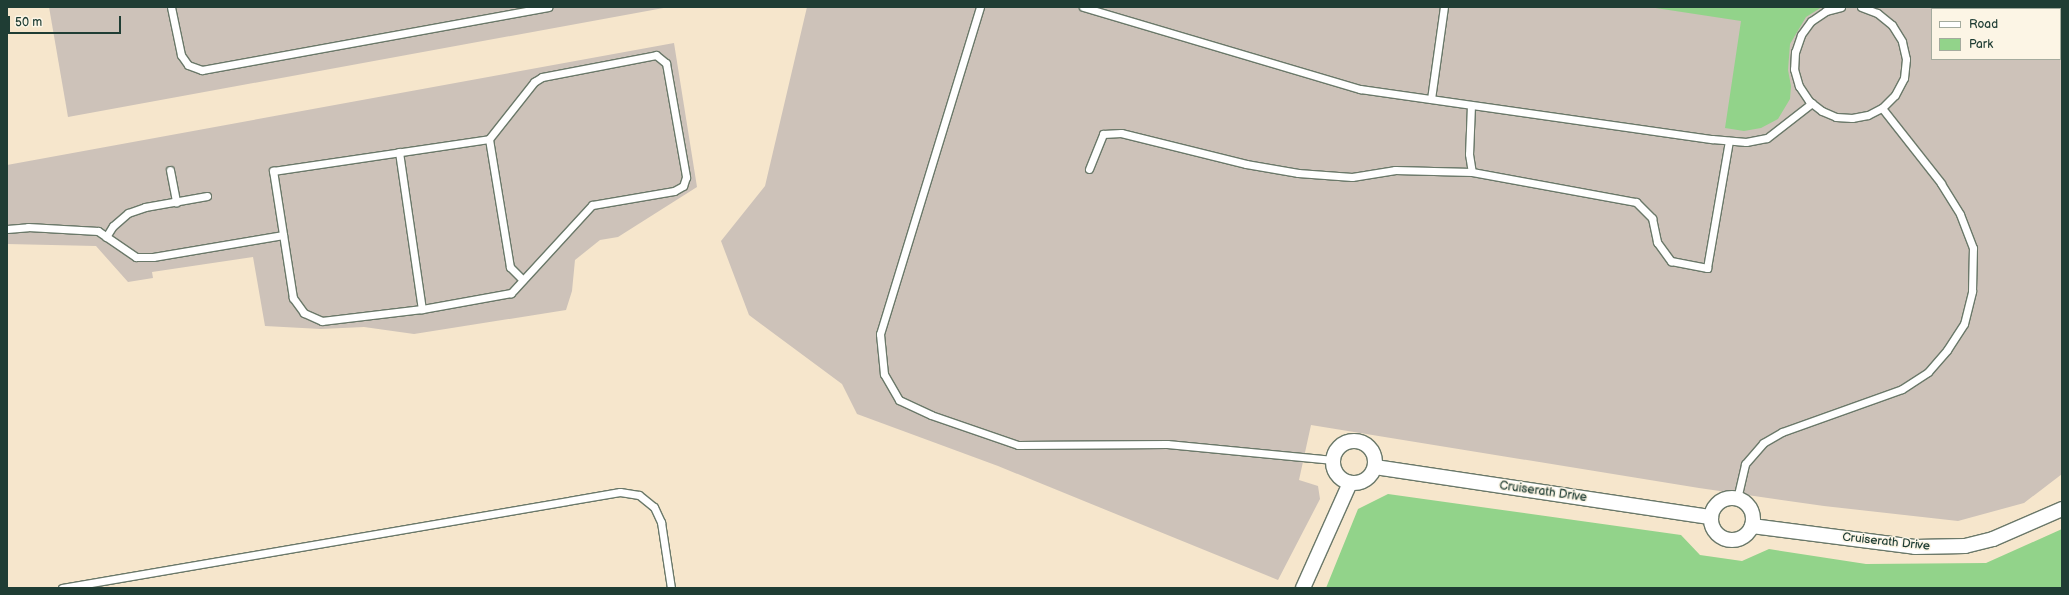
<!DOCTYPE html>
<style>
body{margin:0}
#map{position:relative;width:2069px;height:595px;overflow:hidden;background:#f6e6cc;font-family:"Balsamiq Sans",sans-serif}
div>[style]{position:absolute}
.industrial>*{inset:0;background:#cdc2b9}
.green>*{inset:0;background:#92d38a}
.roads{filter:drop-shadow(1px 0 #6a7869) drop-shadow(-1px 0 #6a7869) drop-shadow(0 1px #6a7869) drop-shadow(0 -1px #6a7869)}
.lane>*{height:7px;margin:-3.5px;padding:0 3.5px;transform-origin:3.5px;border-radius:3.5px;background:#fff}
.street>*{height:14px;margin:-7px;padding:0 7px;transform-origin:7px;border-radius:7px;background:#fff}
.street>.ring{margin:-7px;padding:0;box-sizing:content-box;background:none;border:14px solid #fff;border-radius:50%}
span{translate:-50% -50%;white-space:nowrap;text-align:center;line-height:1.15;-webkit-text-stroke:3px #fcf5e5;paint-order:stroke}
.street-label{font-size:12px;color:#1f3d34}
.frame{position:absolute;inset:0;border:8px solid #1f3d34;pointer-events:none}
.legend{position:absolute;left:1931px;top:8px;width:130px;height:52px;box-sizing:border-box;background:#fcf5e5;border:1px solid #a4ab9e;margin:0;padding:5px 7px;list-style:none;font-size:12px;color:#1f3d34}
.legend li{display:flex;align-items:center;gap:8px;height:20px}
.legend b{width:20px;border:1px solid #a4ab9e}
.scale{position:absolute;left:8px;top:16px;width:113px;height:18px;box-sizing:border-box;border:2px solid #1f3d34;border-top:0;padding-left:5px;font-size:12px;line-height:14px;white-space:nowrap;color:#1f3d34;-webkit-text-stroke:3px #fcf5e5;paint-order:stroke}
</style>
<div id="map">
<div class="industrial">
<div style="clip-path:polygon(49px 7px,669px 7px,68px 117px)"></div>
<div style="clip-path:polygon(evenodd,807px 7px,2062px 7px,2062px 474px,2024px 503px,1958px 521px,1824px 506px,1699px 488px,1311px 425px,1299px 480px,1318px 486px,1320px 499px,1278px 580px,998px 466px,857px 414px,842px 384px,749px 315px,721px 241px,765px 186px,807px 7px,1932px 9px,2060px 9px,2060px 59px,1932px 59px,1932px 9px)"></div>
<div style="clip-path:polygon(674px 43px,697px 187px,618px 237px,600px 240px,575px 260px,572px 291px,566px 310px,414px 334px,364px 327px,321px 329px,265px 326px,253px 257px,152px 272px,153px 278px,128px 282px,96px 246px,7px 244px,7px 165px)"></div>
</div>
<div class="green">
<div style="clip-path:polygon(1649px 7px,1822px 7px,1806px 17px,1790px 44px,1788px 70px,1791px 86px,1790px 99px,1778px 119px,1761px 128px,1744px 131px,1725px 128px,1741px 21px)"></div>
<div style="clip-path:polygon(1388px 494px,1681px 535px,1700px 555px,1742px 561px,1769px 549px,1866px 564px,1986px 563px,2062px 529px,2062px 588px,1326px 588px,1358px 509px)"></div>
</div>
<div class="roads">
<div class="lane">
<div style="left:171px;top:7px;width:49px;rotate:78.2deg"></div>
<div style="left:181px;top:55px;width:12px;rotate:55deg"></div>
<div style="left:188px;top:65px;width:15px;rotate:20deg"></div>
<div style="left:202px;top:70px;width:352px;rotate:-10.3deg"></div>
<div style="left:980px;top:7px;width:342px;rotate:107deg"></div>
<div style="left:880px;top:334px;width:40px;rotate:84.3deg"></div>
<div style="left:884px;top:374px;width:30px;rotate:60deg"></div>
<div style="left:899px;top:400px;width:35px;rotate:25deg"></div>
<div style="left:931px;top:415px;width:92px;rotate:19deg"></div>
<div style="left:1018px;top:445px;width:149px;rotate:-0.4deg"></div>
<div style="left:1167px;top:444px;width:167px;rotate:5.5deg"></div>
<div style="left:1083px;top:7px;width:289px;rotate:16.5deg"></div>
<div style="left:1360px;top:89px;width:356px;rotate:8.1deg"></div>
<div style="left:1712px;top:139px;width:34px;rotate:5deg"></div>
<div style="left:1746px;top:142px;width:21px;rotate:-11deg"></div>
<div style="left:1767px;top:138px;width:57px;rotate:-37.9deg"></div>
<div style="left:1841px;top:7px;width:16px;rotate:165deg"></div>
<div style="left:1826px;top:11px;width:18px;rotate:146deg"></div>
<div style="left:1811px;top:21px;width:17px;rotate:126deg"></div>
<div style="left:1801px;top:35px;width:18px;rotate:109deg"></div>
<div style="left:1795px;top:52px;width:17px;rotate:93deg"></div>
<div style="left:1794px;top:69px;width:18px;rotate:74deg"></div>
<div style="left:1799px;top:86px;width:18px;rotate:56deg"></div>
<div style="left:1809px;top:101px;width:16px;rotate:38deg"></div>
<div style="left:1822px;top:111px;width:15px;rotate:23deg"></div>
<div style="left:1836px;top:117px;width:16px;rotate:4deg"></div>
<div style="left:1852px;top:118px;width:16px;rotate:-11deg"></div>
<div style="left:1868px;top:115px;width:16px;rotate:-27deg"></div>
<div style="left:1882px;top:108px;width:18px;rotate:-45deg"></div>
<div style="left:1895px;top:95px;width:19px;rotate:-62deg"></div>
<div style="left:1904px;top:78px;width:19px;rotate:-84deg"></div>
<div style="left:1906px;top:59px;width:18px;rotate:-103deg"></div>
<div style="left:1902px;top:41px;width:19px;rotate:-122deg"></div>
<div style="left:1892px;top:25px;width:19px;rotate:-141deg"></div>
<div style="left:1877px;top:13px;width:17px;rotate:-159deg"></div>
<div style="left:656px;top:55px;width:13px;rotate:39deg"></div>
<div style="left:666px;top:63px;width:116px;rotate:80deg"></div>
<div style="left:686px;top:177px;width:9px;rotate:108deg"></div>
<div style="left:683px;top:186px;width:10px;rotate:151deg"></div>
<div style="left:674px;top:191px;width:83px;rotate:170.3deg"></div>
<div style="left:592px;top:205px;width:120px;rotate:132.6deg"></div>
<div style="left:511px;top:293px;width:90px;rotate:169.8deg"></div>
<div style="left:422px;top:309px;width:101px;rotate:173.2deg"></div>
<div style="left:322px;top:321px;width:20px;rotate:-156deg"></div>
<div style="left:304px;top:313px;width:19px;rotate:-126deg"></div>
<div style="left:293px;top:298px;width:129px;rotate:-98.9deg"></div>
<div style="left:273px;top:171px;width:218px;rotate:-8.4deg"></div>
<div style="left:489px;top:139px;width:73px;rotate:-51.7deg"></div>
<div style="left:534px;top:82px;width:9px;rotate:-32deg"></div>
<div style="left:542px;top:77px;width:116px;rotate:-10.9deg"></div>
<div style="left:1431px;top:99px;width:93px;rotate:-82deg"></div>
<div style="left:1471px;top:105px;width:49px;rotate:92.3deg"></div>
<div style="left:1469px;top:154px;width:18px;rotate:81deg"></div>
<div style="left:489px;top:139px;width:130px;rotate:80.7deg"></div>
<div style="left:510px;top:267px;width:18px;rotate:45deg"></div>
<div style="left:399px;top:152px;width:159px;rotate:81.7deg"></div>
<div style="left:1089px;top:169px;width:38px;rotate:-68deg"></div>
<div style="left:1103px;top:134px;width:18px;rotate:-3deg"></div>
<div style="left:1121px;top:133px;width:129px;rotate:13.9deg"></div>
<div style="left:1246px;top:164px;width:53px;rotate:9.8deg"></div>
<div style="left:1298px;top:173px;width:54px;rotate:4.2deg"></div>
<div style="left:1352px;top:177px;width:44px;rotate:-9.2deg"></div>
<div style="left:1395px;top:170px;width:77px;rotate:1.5deg"></div>
<div style="left:1472px;top:172px;width:167px;rotate:10.4deg"></div>
<div style="left:1636px;top:202px;width:23px;rotate:45deg"></div>
<div style="left:1652px;top:218px;width:25px;rotate:78deg"></div>
<div style="left:1657px;top:242px;width:24px;rotate:54deg"></div>
<div style="left:1671px;top:261px;width:37px;rotate:11deg"></div>
<div style="left:1707px;top:268px;width:129px;rotate:-80.2deg"></div>
<div style="left:170px;top:170px;width:33px;rotate:79deg"></div>
<div style="left:7px;top:229px;width:21px;rotate:-5deg"></div>
<div style="left:28px;top:227px;width:70px;rotate:3.3deg"></div>
<div style="left:98px;top:231px;width:46px;rotate:34.4deg"></div>
<div style="left:136px;top:257px;width:17px"></div>
<div style="left:153px;top:257px;width:132px;rotate:-9.6deg"></div>
<div style="left:106px;top:237px;width:13px;rotate:-58deg"></div>
<div style="left:113px;top:226px;width:20px;rotate:-41deg"></div>
<div style="left:128px;top:213px;width:18px;rotate:-19deg"></div>
<div style="left:145px;top:207px;width:63px;rotate:-10.1deg"></div>
<div style="left:1737px;top:499px;width:36px;rotate:-77deg"></div>
<div style="left:1745px;top:464px;width:28px;rotate:-49deg"></div>
<div style="left:1763px;top:443px;width:22px;rotate:-30deg"></div>
<div style="left:1782px;top:432px;width:127px;rotate:-19.7deg"></div>
<div style="left:1902px;top:389px;width:31px;rotate:-33deg"></div>
<div style="left:1928px;top:372px;width:29px;rotate:-49deg"></div>
<div style="left:1947px;top:350px;width:31px;rotate:-57deg"></div>
<div style="left:1964px;top:324px;width:34px;rotate:-76deg"></div>
<div style="left:1972px;top:291px;width:43px;rotate:-88.7deg"></div>
<div style="left:1973px;top:248px;width:36px;rotate:-111deg"></div>
<div style="left:1960px;top:214px;width:36px;rotate:-122deg"></div>
<div style="left:1941px;top:183px;width:95px;rotate:-128.2deg"></div>
<div style="left:62px;top:588px;width:566px;rotate:-9.76deg"></div>
<div style="left:620px;top:492px;width:19px;rotate:9deg"></div>
<div style="left:639px;top:495px;width:19px;rotate:39deg"></div>
<div style="left:654px;top:507px;width:17px;rotate:65deg"></div>
<div style="left:661px;top:522px;width:67px;rotate:81.4deg"></div>
</div>
<div class="street">
<div class="ring" style="left:1333px;top:441px;width:28px;height:28px"></div>
<div style="left:1375px;top:467px;width:340px;rotate:8.5deg"></div>
<div class="ring" style="left:1711px;top:498px;width:28px;height:28px"></div>
<div style="left:1752px;top:526px;width:164px;rotate:7.3deg"></div>
<div style="left:1915px;top:547px;width:50px;rotate:-1.1deg"></div>
<div style="left:1965px;top:546px;width:29px;rotate:-14deg"></div>
<div style="left:1993px;top:539px;width:75px;rotate:-23.5deg"></div>
<div style="left:1303px;top:588px;width:115px;rotate:-65.9deg"></div>
</div>
</div>
<div class="street-label">
<span style="left:1543px;top:492px;rotate:8deg">Cruiserath Drive</span>
<span style="left:1886px;top:542px;rotate:6deg">Cruiserath Drive</span>
</div>
<div class="frame"></div>
<ul class="legend">
<li><b style="height:5px;background:#fff"></b>Road</li>
<li><b style="height:11px;background:#92d38a"></b>Park</li>
</ul>
<div class="scale">50 m</div>
</div>
